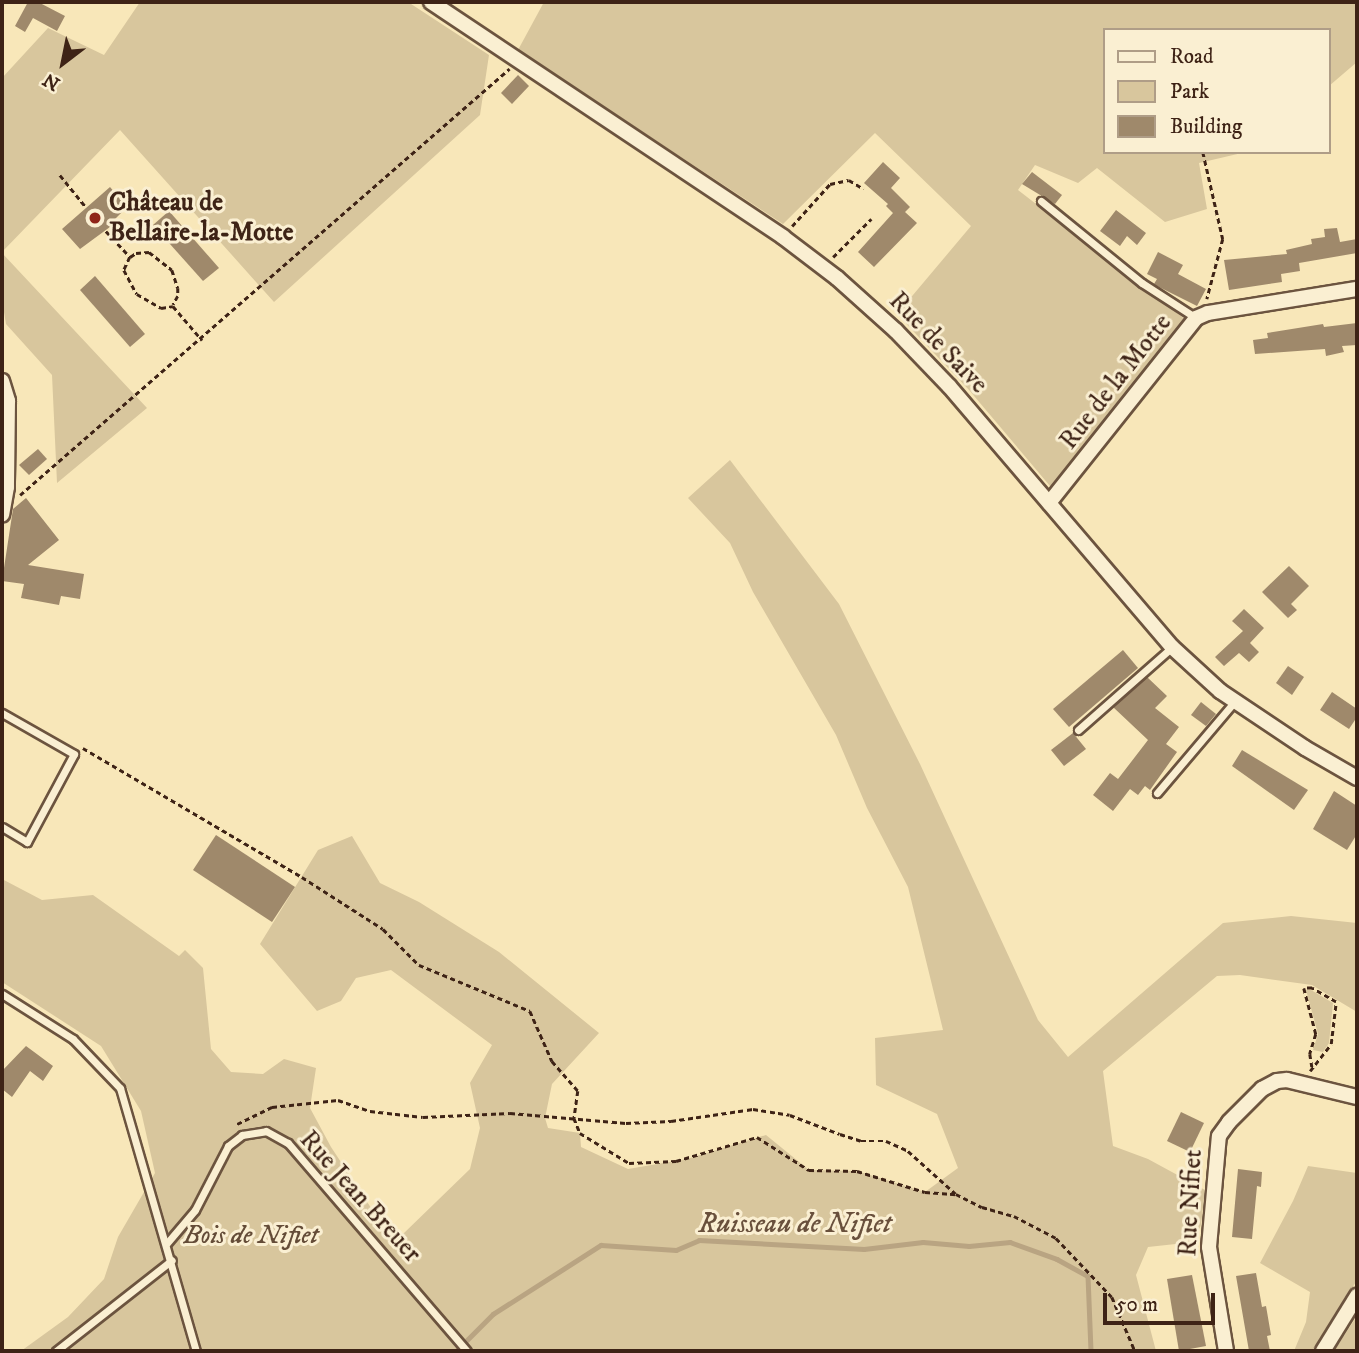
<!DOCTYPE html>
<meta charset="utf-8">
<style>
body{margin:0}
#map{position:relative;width:1359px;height:1353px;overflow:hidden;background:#f8e7b9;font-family:"IM FELL DW Pica",serif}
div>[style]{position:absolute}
.green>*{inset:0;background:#d8c69d}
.stream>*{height:4.5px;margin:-2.25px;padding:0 2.25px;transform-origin:2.25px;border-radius:2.25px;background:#b9a482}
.building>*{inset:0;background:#9f896b}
.path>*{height:2.5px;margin-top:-1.25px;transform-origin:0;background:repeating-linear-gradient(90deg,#3e2316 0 5px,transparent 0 8.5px)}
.roads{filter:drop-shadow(2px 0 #6c543f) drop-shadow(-2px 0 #6c543f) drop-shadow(0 2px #6c543f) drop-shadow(0 -2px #6c543f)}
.service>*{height:7px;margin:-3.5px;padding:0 3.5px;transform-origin:3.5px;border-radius:3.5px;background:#faefd2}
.minor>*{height:14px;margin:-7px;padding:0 7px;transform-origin:7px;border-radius:7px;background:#faefd2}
.dots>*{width:19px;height:19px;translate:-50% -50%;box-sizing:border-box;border:4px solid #faefd2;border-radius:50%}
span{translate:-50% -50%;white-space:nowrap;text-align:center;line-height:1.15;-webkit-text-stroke:6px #faefd2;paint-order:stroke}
.poi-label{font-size:26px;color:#3e2316;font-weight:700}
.left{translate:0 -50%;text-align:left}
.street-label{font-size:26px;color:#3e2316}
.park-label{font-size:26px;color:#644c38;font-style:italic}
.water-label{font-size:28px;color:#69503c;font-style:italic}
.frame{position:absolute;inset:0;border:4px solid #3e2316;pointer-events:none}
.legend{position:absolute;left:1103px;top:28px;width:228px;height:126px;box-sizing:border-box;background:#faefd2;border:2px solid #af9d87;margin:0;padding:9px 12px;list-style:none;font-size:21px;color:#3e2316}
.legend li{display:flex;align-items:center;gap:14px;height:35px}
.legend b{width:35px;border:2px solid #af9d87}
.north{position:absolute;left:28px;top:28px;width:70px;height:70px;-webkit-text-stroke:5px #faefd2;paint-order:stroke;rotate:212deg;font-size:19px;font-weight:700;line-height:28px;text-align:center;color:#3e2316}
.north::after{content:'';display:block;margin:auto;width:24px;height:32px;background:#3e2316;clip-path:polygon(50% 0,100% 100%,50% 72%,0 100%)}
.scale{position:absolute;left:1103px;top:1293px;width:112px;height:32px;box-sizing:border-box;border:4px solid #3e2316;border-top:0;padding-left:9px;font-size:21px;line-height:24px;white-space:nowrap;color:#3e2316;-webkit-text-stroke:5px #faefd2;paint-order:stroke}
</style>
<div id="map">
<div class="green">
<div style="clip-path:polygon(140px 2px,408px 2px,489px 55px,480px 115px,274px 302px,120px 130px,2px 252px,2px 78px,48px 28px,104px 55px)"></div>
<div style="clip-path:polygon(544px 2px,1357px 2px,1357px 62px,1329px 86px,1329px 30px,1105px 30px,1105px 152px,1246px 152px,1199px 163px,1207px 209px,1165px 222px,1097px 168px,1078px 183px,1035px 165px,1018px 190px,1186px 320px,1058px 483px,1050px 486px,969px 390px,897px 314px,971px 226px,875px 133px,783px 224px,518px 50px)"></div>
<div style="clip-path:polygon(2px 253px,147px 408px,57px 483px,52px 375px,6px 324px,2px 300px)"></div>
<div style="clip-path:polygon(730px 460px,839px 604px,920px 764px,1038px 1020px,1068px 1057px,1223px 923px,1291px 916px,1357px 923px,1357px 1012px,1312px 985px,1240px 975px,1217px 976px,1103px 1071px,1113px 1146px,1148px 1159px,1205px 1190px,1201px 1225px,1194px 1242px,1148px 1247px,1136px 1275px,1156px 1351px,21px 1351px,68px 1317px,104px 1279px,118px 1237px,155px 1173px,141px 1111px,101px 1046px,2px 982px,2px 879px,42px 900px,93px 895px,179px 956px,185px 950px,203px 968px,211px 1049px,231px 1072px,263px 1074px,284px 1059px,316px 1068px,310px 1108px,331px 1147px,379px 1220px,403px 1234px,470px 1169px,480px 1128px,470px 1083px,492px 1045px,391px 970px,356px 978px,341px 1001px,317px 1011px,260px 944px,318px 850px,352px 836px,380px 883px,419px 902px,499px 952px,599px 1033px,552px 1084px,545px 1118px,548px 1128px,580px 1133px,581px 1147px,628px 1169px,687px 1159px,766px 1135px,809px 1170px,857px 1171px,925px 1192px,958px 1168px,937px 1114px,876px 1085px,875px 1038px,943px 1030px,908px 887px,867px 808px,836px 735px,753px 592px,730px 543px,688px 498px)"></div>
<div style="clip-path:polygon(1306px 990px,1311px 990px,1333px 1003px,1329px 1043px,1323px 1052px,1313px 1050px,1318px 1034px)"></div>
<div style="clip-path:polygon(1308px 1166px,1357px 1173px,1357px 1280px,1315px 1351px,1294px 1351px,1306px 1322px,1310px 1292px,1260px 1263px,1293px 1201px)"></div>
<div style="clip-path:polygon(1357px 1316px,1357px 1351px,1334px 1351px)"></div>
</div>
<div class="stream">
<div style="left:456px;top:1351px;width:52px;rotate:-45deg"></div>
<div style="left:493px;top:1314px;width:128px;rotate:-32.6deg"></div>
<div style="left:601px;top:1245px;width:75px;rotate:3.8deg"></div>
<div style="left:676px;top:1250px;width:25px;rotate:-23deg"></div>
<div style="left:699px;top:1240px;width:165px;rotate:3.1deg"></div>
<div style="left:864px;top:1249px;width:59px;rotate:-6.8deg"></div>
<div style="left:923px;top:1242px;width:46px;rotate:5deg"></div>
<div style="left:969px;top:1246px;width:41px;rotate:-5.6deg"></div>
<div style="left:1010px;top:1242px;width:50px;rotate:19.9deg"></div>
<div style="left:1057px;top:1259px;width:35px;rotate:29deg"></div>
<div style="left:1088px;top:1276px;width:75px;rotate:87.7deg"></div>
</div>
<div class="building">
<div style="clip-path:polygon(28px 2px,38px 2px,65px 16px,57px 31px,33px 18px,25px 32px,15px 26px)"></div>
<div style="clip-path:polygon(518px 75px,529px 86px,512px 104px,501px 93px)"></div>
<div style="clip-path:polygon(883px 162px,900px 178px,891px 188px,910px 207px,905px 212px,917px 223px,874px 267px,858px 252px,893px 213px,886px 206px,888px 204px,864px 183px)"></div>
<div style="clip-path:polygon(1032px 172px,1062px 195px,1055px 204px,1022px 184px)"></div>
<div style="clip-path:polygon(110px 187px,127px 207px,112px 222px,114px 224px,80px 249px,62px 229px)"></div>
<div style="clip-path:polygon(1116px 210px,1146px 233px,1137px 245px,1127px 236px,1120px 246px,1100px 231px)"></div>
<div style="clip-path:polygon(169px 211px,219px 268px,203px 281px,153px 225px)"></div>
<div style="clip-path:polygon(1337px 228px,1340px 242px,1357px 239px,1357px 253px,1299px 263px,1300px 271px,1281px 274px,1282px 282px,1229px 290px,1224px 260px,1287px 254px,1286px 250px,1312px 244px,1311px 239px,1325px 237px,1324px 229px)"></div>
<div style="clip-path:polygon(1158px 252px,1183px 265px,1178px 274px,1206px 289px,1197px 306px,1159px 287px,1154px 284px,1157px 279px,1147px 274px)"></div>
<div style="clip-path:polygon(95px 276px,145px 334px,130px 347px,80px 290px)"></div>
<div style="clip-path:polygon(1357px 323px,1357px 345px,1342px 346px,1344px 352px,1326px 356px,1325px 349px,1255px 354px,1253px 340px,1268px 338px,1267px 333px,1323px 324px,1324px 327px)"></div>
<div style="clip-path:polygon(38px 449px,47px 459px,29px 475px,19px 465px)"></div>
<div style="clip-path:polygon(26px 498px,59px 540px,28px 565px,84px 574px,80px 599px,61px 596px,59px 605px,21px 598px,24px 584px,2px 581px,13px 509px)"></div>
<div style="clip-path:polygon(1289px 566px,1309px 586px,1291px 604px,1297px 610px,1288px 618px,1262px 592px)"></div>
<div style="clip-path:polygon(1244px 609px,1264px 628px,1250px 643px,1259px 652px,1249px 662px,1239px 653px,1224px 666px,1215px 657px,1243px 631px,1232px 621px)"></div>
<div style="clip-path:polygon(1123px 650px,1138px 668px,1069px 727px,1053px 709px)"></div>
<div style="clip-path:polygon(1288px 666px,1304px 677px,1292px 695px,1276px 683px)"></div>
<div style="clip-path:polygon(1147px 677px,1167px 696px,1155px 708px,1179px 727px,1166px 744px,1177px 752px,1150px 790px,1145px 786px,1138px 795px,1130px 789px,1113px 811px,1093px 795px,1110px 773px,1118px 779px,1148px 740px,1113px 707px)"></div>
<div style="clip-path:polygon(1332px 692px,1357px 709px,1357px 717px,1349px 729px,1320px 710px)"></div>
<div style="clip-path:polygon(1201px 702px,1216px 714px,1206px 726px,1191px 715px)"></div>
<div style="clip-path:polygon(1073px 733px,1086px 749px,1064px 766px,1051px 750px)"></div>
<div style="clip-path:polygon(1242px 750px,1308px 790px,1294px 810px,1232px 766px)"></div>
<div style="clip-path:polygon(1334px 791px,1357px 806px,1357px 834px,1347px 850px,1313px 829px)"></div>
<div style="clip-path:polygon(216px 835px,295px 887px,272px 922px,193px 870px)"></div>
<div style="clip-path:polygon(26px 1046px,53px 1066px,43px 1081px,30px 1071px,12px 1097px,2px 1089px,2px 1071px)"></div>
<div style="clip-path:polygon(1181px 1112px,1204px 1123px,1190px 1152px,1167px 1141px)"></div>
<div style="clip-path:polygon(1238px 1169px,1262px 1172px,1261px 1187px,1257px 1186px,1252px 1239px,1232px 1237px)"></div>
<div style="clip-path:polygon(1256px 1273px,1262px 1307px,1266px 1306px,1271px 1335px,1267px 1336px,1270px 1351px,1249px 1351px,1236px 1276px)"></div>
<div style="clip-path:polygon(1192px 1275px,1206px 1346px,1179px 1351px,1167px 1279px)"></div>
</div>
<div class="path">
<div style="left:1203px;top:152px;width:89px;rotate:77.1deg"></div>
<div style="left:1223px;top:239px;width:62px;rotate:104.9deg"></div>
<div style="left:60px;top:175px;width:40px;rotate:51deg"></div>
<div style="left:792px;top:226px;width:57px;rotate:-47.9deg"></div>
<div style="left:830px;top:184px;width:19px;rotate:-12deg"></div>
<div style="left:849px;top:180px;width:17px;rotate:31deg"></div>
<div style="left:106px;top:231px;width:35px;rotate:47deg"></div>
<div style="left:130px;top:257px;width:14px;rotate:115deg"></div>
<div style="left:124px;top:270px;width:27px;rotate:62deg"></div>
<div style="left:137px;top:294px;width:28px;rotate:30deg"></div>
<div style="left:161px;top:308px;width:12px;rotate:-9deg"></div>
<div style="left:173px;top:306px;width:45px;rotate:49.5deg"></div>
<div style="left:130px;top:257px;width:7px;rotate:-34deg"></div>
<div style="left:136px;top:253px;width:13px;rotate:-4deg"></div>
<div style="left:149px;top:252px;width:29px;rotate:38deg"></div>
<div style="left:172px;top:270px;width:19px;rotate:72deg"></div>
<div style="left:178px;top:288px;width:8px;rotate:90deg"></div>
<div style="left:178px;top:296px;width:10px;rotate:119deg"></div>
<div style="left:833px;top:257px;width:54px;rotate:-45deg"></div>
<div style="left:20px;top:495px;width:649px;rotate:-41.06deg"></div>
<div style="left:83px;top:748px;width:254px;rotate:30.5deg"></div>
<div style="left:302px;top:877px;width:96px;rotate:32.7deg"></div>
<div style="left:383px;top:929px;width:51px;rotate:45deg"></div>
<div style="left:419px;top:965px;width:120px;rotate:22.5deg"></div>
<div style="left:530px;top:1011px;width:55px;rotate:66.3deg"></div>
<div style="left:552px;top:1061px;width:40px;rotate:49deg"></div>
<div style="left:578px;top:1091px;width:27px;rotate:98deg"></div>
<div style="left:574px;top:1118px;width:16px;rotate:68deg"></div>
<div style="left:580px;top:1133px;width:57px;rotate:31.5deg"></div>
<div style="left:629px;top:1163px;width:47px;rotate:-2.4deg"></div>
<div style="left:676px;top:1161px;width:84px;rotate:-16.5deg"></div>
<div style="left:757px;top:1137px;width:62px;rotate:32.4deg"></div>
<div style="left:809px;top:1170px;width:48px;rotate:1.2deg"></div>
<div style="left:857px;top:1171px;width:71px;rotate:17.2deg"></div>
<div style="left:925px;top:1192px;width:31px;rotate:4deg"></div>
<div style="left:1310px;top:1071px;width:34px;rotate:-52deg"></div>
<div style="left:1331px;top:1044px;width:42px;rotate:-83.2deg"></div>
<div style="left:1336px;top:1002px;width:28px;rotate:-150deg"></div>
<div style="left:1312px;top:988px;width:8px;rotate:180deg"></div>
<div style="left:1304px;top:988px;width:48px;rotate:75.4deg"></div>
<div style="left:1316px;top:1034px;width:21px;rotate:107deg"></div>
<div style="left:1310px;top:1054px;width:13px;rotate:81deg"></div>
<div style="left:237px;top:1124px;width:39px;rotate:-26deg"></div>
<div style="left:272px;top:1107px;width:66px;rotate:-6.1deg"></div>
<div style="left:338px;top:1100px;width:34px;rotate:19deg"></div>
<div style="left:370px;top:1111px;width:53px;rotate:6.5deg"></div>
<div style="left:423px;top:1117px;width:87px;rotate:-2.6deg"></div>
<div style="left:510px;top:1113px;width:116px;rotate:4.9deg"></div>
<div style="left:626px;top:1123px;width:45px;rotate:-2.5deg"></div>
<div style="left:671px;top:1121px;width:83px;rotate:-8.3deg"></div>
<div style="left:753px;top:1109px;width:37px;rotate:9deg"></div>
<div style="left:790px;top:1115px;width:53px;rotate:20.8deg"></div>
<div style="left:840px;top:1134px;width:22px;rotate:18deg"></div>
<div style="left:861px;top:1141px;width:25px"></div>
<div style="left:886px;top:1141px;width:24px;rotate:24deg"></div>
<div style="left:908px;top:1151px;width:64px;rotate:41.9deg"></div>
<div style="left:956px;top:1194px;width:29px;rotate:27deg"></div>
<div style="left:982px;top:1207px;width:33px;rotate:16deg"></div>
<div style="left:1014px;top:1216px;width:47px;rotate:27.6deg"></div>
<div style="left:1056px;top:1238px;width:81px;rotate:46.5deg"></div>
<div style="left:1112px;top:1297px;width:59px;rotate:66.9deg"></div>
</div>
<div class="roads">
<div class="service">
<div style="left:1041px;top:201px;width:130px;rotate:39.1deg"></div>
<div style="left:1142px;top:283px;width:64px;rotate:32.9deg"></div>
<div style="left:2px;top:713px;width:83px;rotate:29.7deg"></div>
<div style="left:74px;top:754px;width:100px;rotate:118.1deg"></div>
<div style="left:27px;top:842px;width:29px;rotate:-149deg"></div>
<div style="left:1078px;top:730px;width:125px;rotate:-41.4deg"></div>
<div style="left:1157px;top:793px;width:121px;rotate:-49.7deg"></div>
<div style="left:2px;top:994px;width:84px;rotate:32.4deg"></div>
<div style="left:73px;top:1039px;width:68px;rotate:46.2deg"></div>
<div style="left:120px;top:1088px;width:274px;rotate:73.9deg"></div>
<div style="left:167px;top:1243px;width:43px;rotate:-49.7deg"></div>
<div style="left:195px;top:1210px;width:72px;rotate:-62.7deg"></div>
<div style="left:228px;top:1146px;width:18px;rotate:-38deg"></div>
<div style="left:242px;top:1135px;width:24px;rotate:-9deg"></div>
<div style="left:266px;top:1131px;width:25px;rotate:29deg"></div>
<div style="left:288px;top:1143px;width:274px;rotate:49.3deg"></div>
<div style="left:56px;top:1351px;width:147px;rotate:-38.1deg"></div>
</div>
<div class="minor">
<div style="left:431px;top:2px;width:423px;rotate:33.7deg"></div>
<div style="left:783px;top:237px;width:68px;rotate:37.2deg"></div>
<div style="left:837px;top:278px;width:79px;rotate:41.9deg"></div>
<div style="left:896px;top:331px;width:76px;rotate:46.1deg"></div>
<div style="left:949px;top:386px;width:343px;rotate:49.5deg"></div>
<div style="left:1172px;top:647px;width:65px;rotate:42.5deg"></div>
<div style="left:1220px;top:691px;width:102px;rotate:33.8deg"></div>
<div style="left:1305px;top:748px;width:60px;rotate:30deg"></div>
<div style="left:2px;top:381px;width:21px;rotate:73deg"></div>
<div style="left:8px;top:401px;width:86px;rotate:90.7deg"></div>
<div style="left:7px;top:487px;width:28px;rotate:100deg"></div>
<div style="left:1049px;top:503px;width:236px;rotate:-51.5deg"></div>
<div style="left:1196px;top:318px;width:13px;rotate:-23deg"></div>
<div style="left:1208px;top:313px;width:151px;rotate:-9.2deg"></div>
<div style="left:1226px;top:1351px;width:105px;rotate:-99.3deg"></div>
<div style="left:1209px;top:1247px;width:111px;rotate:-84.9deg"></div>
<div style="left:1219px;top:1136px;width:17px;rotate:-54deg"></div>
<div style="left:1229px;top:1122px;width:47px;rotate:-45deg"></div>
<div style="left:1262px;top:1089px;width:17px;rotate:-28deg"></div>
<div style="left:1277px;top:1081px;width:10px;rotate:-6deg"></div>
<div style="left:1287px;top:1080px;width:72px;rotate:13.7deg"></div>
<div style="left:1323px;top:1351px;width:65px;rotate:-58.3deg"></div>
</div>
</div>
<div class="dots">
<div style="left:95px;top:218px;background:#8f2418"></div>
</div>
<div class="poi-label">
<span class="left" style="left:109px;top:218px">Château de<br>Bellaire-la-Motte</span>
</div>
<div class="street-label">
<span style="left:938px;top:343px;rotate:46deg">Rue de Saive</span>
<span style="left:1116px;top:382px;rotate:-52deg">Rue de la Motte</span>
<span style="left:360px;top:1197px;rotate:48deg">Rue Jean Breuer</span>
<span style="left:1191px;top:1203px;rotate:-87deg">Rue Nifiet</span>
</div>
<div class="park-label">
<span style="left:251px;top:1236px">Bois de Nifiet</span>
</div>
<div class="water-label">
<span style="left:795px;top:1224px">Ruisseau de Nifiet</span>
</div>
<div class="frame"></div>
<ul class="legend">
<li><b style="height:9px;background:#faefd2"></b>Road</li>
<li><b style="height:19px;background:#d8c69d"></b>Park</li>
<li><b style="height:19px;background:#9f896b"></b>Building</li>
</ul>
<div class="north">N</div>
<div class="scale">50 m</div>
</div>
